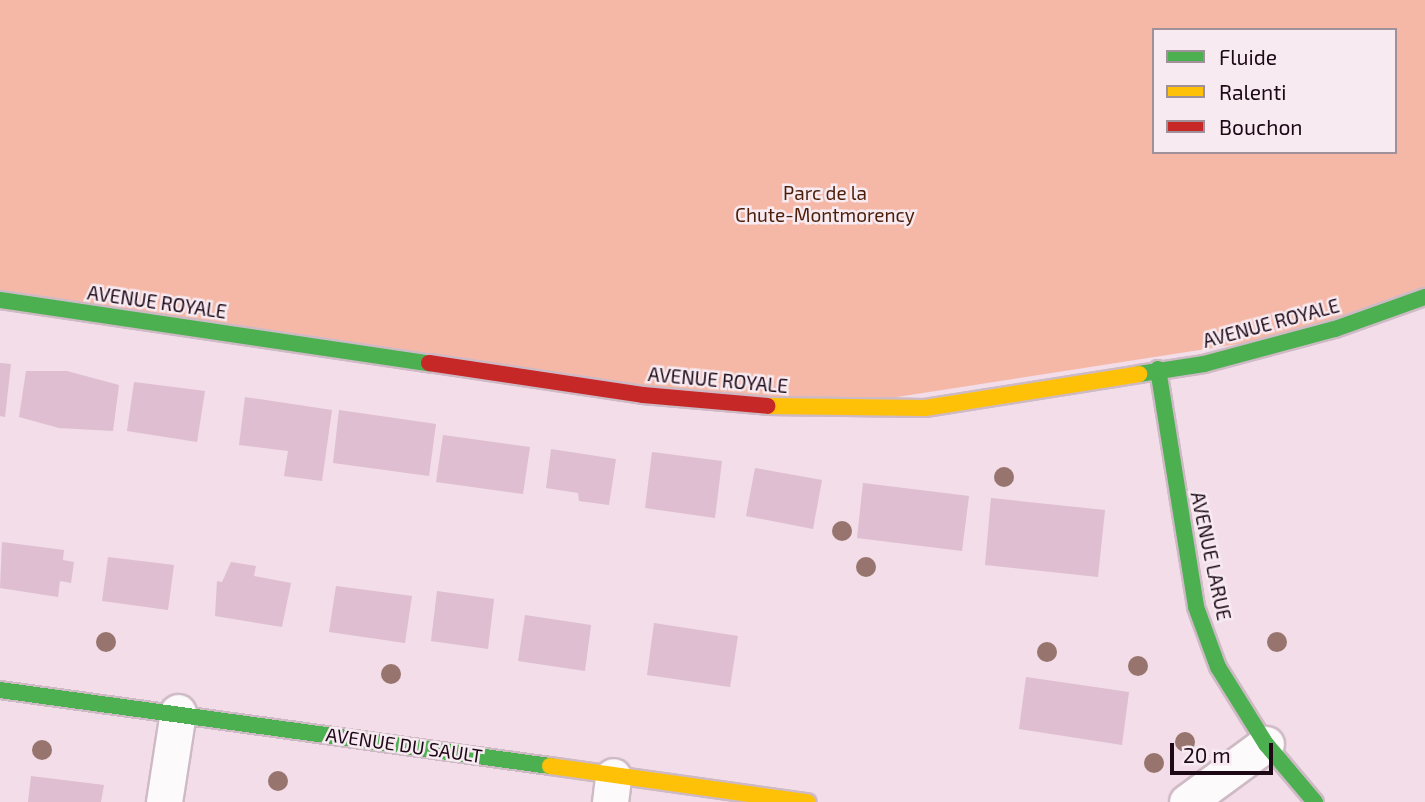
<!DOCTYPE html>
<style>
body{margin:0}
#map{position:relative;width:1425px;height:802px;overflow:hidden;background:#f2dde8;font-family:"Exo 2",sans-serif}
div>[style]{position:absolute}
.green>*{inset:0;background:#f5b8a7}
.building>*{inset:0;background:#debed0}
.roads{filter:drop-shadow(2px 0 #cebac5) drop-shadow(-2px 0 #cebac5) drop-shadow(0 2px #cebac5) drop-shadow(0 -2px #cebac5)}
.street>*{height:35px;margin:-17.5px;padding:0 17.5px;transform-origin:17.5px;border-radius:17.5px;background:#fdfafc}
.fast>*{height:16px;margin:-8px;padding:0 8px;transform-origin:8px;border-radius:8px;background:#4caf50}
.slow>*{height:16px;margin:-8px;padding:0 8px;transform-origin:8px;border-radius:8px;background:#ffc107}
.jam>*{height:16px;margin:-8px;padding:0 8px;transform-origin:8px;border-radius:8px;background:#c62828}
.trees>*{width:20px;height:20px;margin:-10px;border-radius:50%;background:#97746d}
span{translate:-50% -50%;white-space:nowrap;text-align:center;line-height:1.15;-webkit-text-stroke:5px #f7eaf1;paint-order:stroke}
.park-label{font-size:19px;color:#4c1e08}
.street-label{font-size:19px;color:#1d0916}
.legend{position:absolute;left:1152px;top:28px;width:245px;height:126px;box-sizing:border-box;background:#f7eaf1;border:2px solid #a09099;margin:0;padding:9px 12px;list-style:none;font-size:21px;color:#1d0916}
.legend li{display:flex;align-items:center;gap:14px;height:35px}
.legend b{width:35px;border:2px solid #a09099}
.scale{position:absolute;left:1170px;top:743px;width:103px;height:32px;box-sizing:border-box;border:4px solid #1d0916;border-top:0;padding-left:9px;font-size:21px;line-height:24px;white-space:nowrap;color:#1d0916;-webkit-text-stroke:5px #f7eaf1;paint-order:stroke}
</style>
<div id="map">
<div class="green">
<div style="clip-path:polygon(evenodd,0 0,1425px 0,1425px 297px,1335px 329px,813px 410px,0 300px,0 0,1154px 30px,1395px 30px,1395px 152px,1154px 152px,1154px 30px)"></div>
</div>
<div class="building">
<div style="clip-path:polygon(0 363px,11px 364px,5px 417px,0 416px)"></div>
<div style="clip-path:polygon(26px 371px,67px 371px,119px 385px,113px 431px,59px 428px,19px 417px)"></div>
<div style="clip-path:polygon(134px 382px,205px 391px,197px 442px,127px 431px)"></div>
<div style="clip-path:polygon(245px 397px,332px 410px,322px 481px,284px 476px,288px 451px,239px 445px)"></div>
<div style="clip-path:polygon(339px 410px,436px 424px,429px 476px,333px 463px)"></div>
<div style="clip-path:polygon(443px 435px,530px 447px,523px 494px,436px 482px)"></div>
<div style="clip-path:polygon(551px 449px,616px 459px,609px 505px,579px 501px,578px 493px,546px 488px)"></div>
<div style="clip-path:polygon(652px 452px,722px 461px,715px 518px,645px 508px)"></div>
<div style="clip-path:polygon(755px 468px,822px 480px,813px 529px,746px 516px)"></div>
<div style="clip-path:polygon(863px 483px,969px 496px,962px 551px,857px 538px)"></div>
<div style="clip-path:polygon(991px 498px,1105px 510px,1098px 577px,985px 565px)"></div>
<div style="clip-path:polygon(2px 542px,64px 550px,63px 560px,74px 562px,71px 583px,60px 581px,58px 597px,0 588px)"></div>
<div style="clip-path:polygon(108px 557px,174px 565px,168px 610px,102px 601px)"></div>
<div style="clip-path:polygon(231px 562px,256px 566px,254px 576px,291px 583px,282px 627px,215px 616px,217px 581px,222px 582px)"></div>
<div style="clip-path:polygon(336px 586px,412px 596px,405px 643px,329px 632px)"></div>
<div style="clip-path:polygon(437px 591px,494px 599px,488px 649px,431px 641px)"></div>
<div style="clip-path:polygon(525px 615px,591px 625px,585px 671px,518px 661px)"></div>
<div style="clip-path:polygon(654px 623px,738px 636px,730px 687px,647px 675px)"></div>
<div style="clip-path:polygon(1026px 677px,1129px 692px,1122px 745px,1019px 729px)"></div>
<div style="clip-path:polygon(31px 776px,104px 785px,101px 802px,28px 802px)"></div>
</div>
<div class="roads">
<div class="street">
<div style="left:164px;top:802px;width:91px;rotate:-81.2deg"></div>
<div style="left:610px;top:802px;width:26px;rotate:-83deg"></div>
<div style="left:1187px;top:802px;width:98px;rotate:-36.3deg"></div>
</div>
<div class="fast">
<div style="left:0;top:300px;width:434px;rotate:8.4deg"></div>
<div style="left:1158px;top:369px;width:241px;rotate:80.9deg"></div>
<div style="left:1196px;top:607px;width:64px;rotate:69.9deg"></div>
<div style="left:1218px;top:667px;width:91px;rotate:58.1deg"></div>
<div style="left:1266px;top:744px;width:76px;rotate:49.8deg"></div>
<div style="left:1139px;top:374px;width:66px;rotate:-8.7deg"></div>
<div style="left:1204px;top:364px;width:136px;rotate:-15deg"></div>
<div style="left:1335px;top:329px;width:96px;rotate:-19.6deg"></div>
<div style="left:0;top:690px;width:555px;rotate:7.87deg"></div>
</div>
<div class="slow">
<div style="left:768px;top:406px;width:157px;rotate:0.7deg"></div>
<div style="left:925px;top:408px;width:217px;rotate:-9deg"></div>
<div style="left:550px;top:766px;width:260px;rotate:8deg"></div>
</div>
<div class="jam">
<div style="left:429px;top:363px;width:216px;rotate:8.5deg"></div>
<div style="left:643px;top:395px;width:125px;rotate:5deg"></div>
</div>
</div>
<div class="trees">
<div style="left:1004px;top:477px"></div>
<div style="left:842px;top:531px"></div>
<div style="left:866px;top:567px"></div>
<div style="left:106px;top:642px"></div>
<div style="left:1277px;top:642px"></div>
<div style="left:1047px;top:652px"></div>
<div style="left:1138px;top:666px"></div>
<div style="left:391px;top:674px"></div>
<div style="left:1185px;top:742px"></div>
<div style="left:42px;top:750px"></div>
<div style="left:1154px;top:763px"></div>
<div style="left:278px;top:781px"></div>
</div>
<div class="park-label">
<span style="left:825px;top:204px">Parc de la<br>Chute-Montmorency</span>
</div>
<div class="street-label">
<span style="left:157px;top:302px;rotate:8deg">AVENUE ROYALE</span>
<span style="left:1271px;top:323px;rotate:-15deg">AVENUE ROYALE</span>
<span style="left:718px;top:380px;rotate:5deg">AVENUE ROYALE</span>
<span style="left:1211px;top:556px;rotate:78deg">AVENUE LARUE</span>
<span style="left:404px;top:745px;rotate:8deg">AVENUE DU SAULT</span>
</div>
<ul class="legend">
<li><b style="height:9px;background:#4caf50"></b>Fluide</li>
<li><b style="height:9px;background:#ffc107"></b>Ralenti</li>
<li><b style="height:9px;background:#c62828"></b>Bouchon</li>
</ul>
<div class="scale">20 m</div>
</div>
